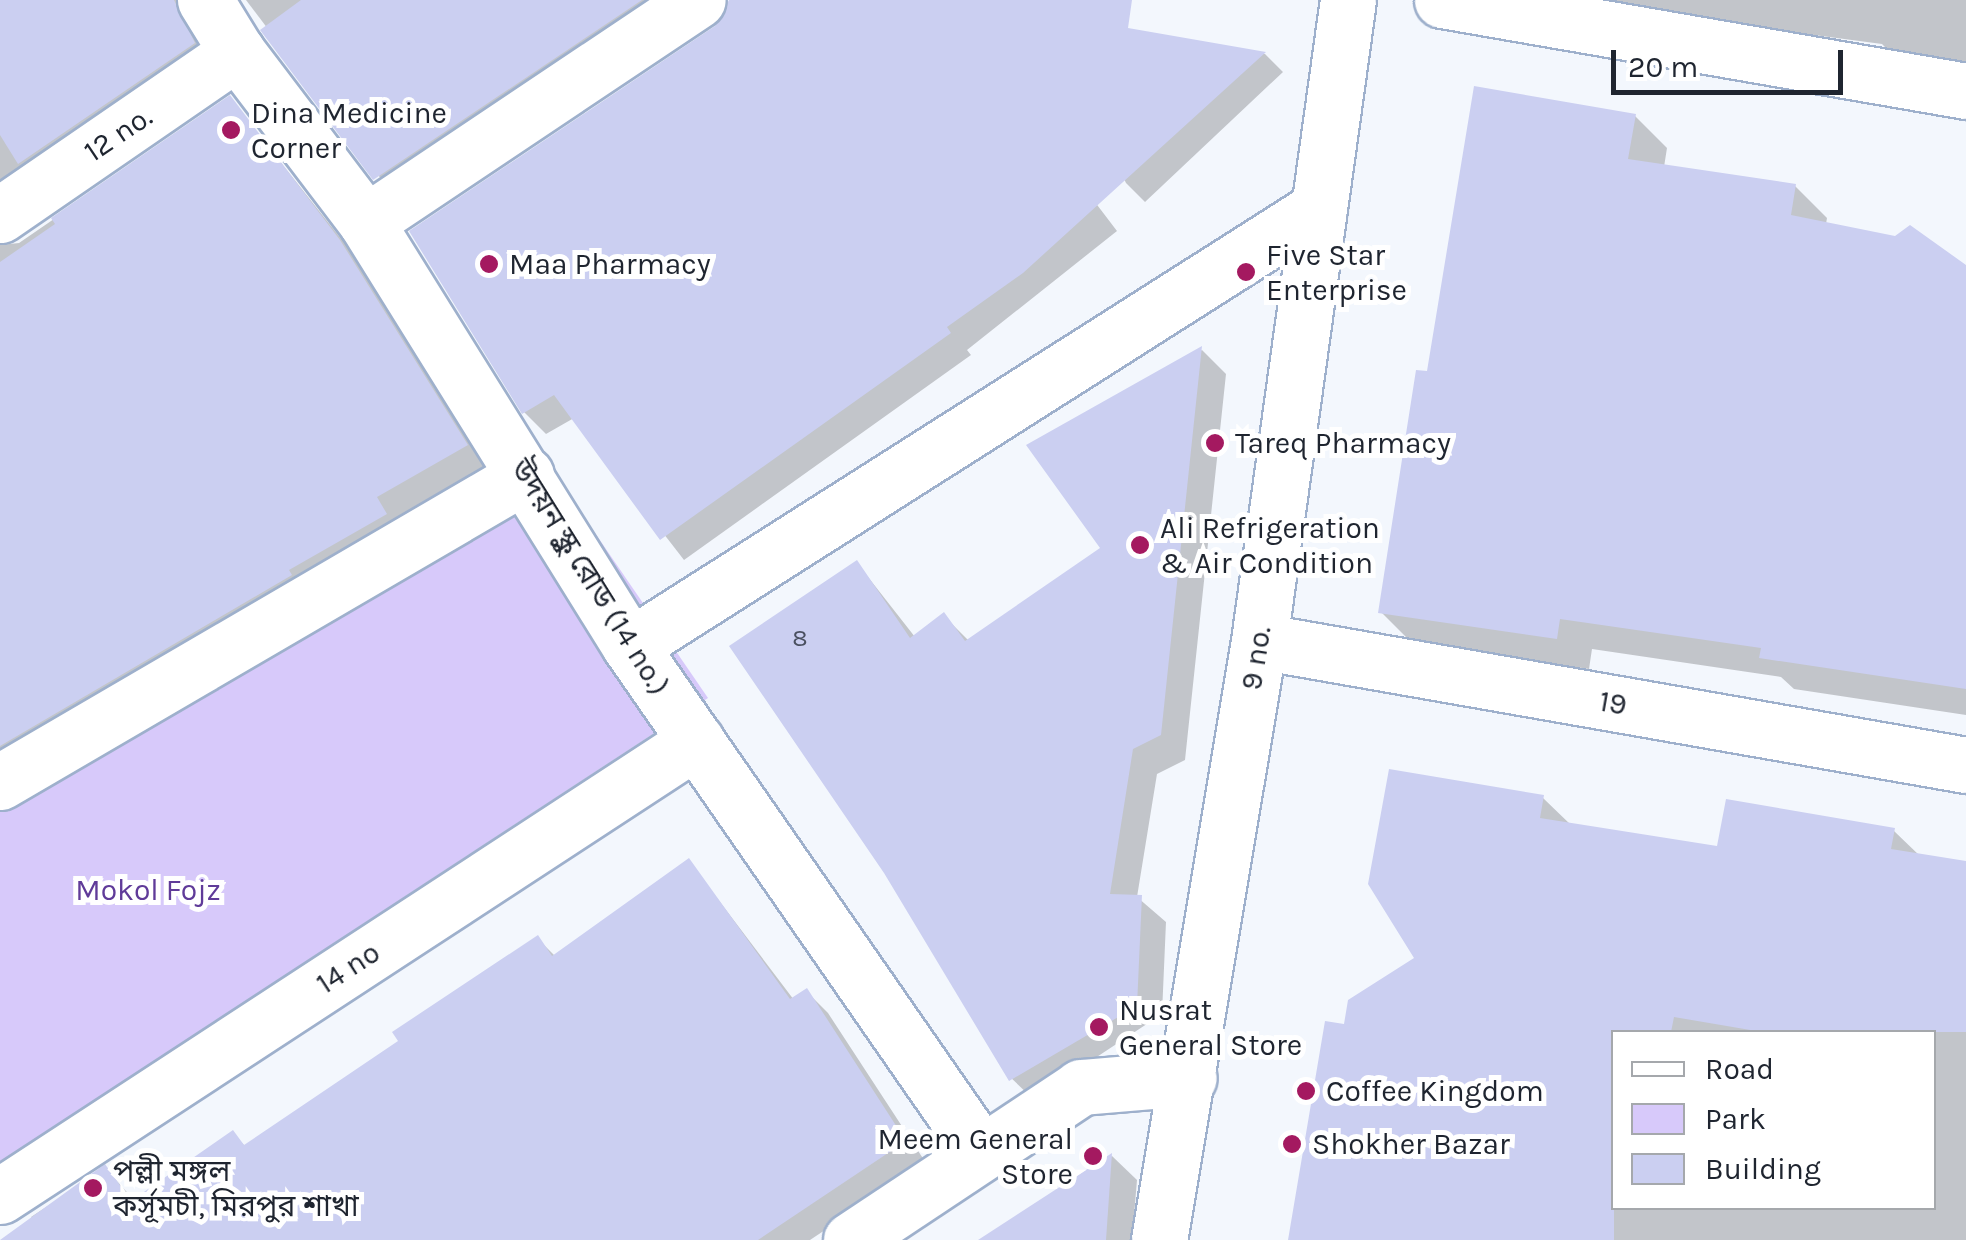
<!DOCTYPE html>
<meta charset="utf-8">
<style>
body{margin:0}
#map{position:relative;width:1966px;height:1240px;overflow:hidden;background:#f3f7fd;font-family:Karla,"Noto Sans Bengali",sans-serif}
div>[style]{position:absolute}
.green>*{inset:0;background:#d7c9fa}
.shadow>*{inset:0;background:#0003}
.building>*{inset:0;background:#cbcff1}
.roads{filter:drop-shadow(2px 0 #9eb0cc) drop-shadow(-2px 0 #9eb0cc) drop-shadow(0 2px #9eb0cc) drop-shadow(0 -2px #9eb0cc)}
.minor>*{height:55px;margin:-27.5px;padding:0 27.5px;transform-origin:27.5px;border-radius:27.5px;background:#fff}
.dots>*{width:28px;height:28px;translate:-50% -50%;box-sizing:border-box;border:5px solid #fff;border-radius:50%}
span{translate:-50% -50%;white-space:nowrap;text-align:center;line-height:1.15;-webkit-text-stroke:10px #fff;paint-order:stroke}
.number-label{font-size:25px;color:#4a5060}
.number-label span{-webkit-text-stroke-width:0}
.poi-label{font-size:30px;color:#1f2530}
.left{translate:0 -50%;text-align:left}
.right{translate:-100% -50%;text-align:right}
.street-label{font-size:30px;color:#1f2530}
.park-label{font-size:30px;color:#603b99}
.legend{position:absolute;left:1611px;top:1030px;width:325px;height:180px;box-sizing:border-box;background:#fff;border:2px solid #a5a8ac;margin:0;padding:12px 18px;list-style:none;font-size:30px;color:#1f2530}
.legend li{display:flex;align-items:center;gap:20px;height:50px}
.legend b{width:50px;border:2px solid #a5a8ac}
.scale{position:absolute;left:1611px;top:50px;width:232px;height:45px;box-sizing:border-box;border:5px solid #1f2530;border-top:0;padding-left:12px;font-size:30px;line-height:35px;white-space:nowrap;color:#1f2530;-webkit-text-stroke:8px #fff;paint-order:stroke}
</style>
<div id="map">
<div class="green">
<div style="clip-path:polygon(560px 482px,708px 698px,0 1162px,0 805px)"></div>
</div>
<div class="shadow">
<div style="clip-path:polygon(0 0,208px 0,215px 65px,0 215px)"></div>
<div style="clip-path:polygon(246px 0,695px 0,397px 200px)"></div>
<div style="clip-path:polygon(731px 0,941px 0,1117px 231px,967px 350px,971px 355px,684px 560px,574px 418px,546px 434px,524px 412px)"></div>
<div style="clip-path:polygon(1036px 0,1080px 0,1076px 22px,1265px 54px,1283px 72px,1145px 202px,1126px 183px)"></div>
<div style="clip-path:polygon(1548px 0,1966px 0,1966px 69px,1895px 57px,1882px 44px)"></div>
<div style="clip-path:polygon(230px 98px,361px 264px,488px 467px,0 778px,0 245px,19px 243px)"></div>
<div style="clip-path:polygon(1635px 116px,1667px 148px,1664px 167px,1795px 186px,1827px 218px,1826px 224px,1966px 268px,1966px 715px,1794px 689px,1781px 677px,1592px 649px,1589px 669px,1413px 644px,1381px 612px,1429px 374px)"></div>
<div style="clip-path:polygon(1202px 350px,1226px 374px,1185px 760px,1157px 774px,1137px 897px,1166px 922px,1162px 1014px,1033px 1099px,1008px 1075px,857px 563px,915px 637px,944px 616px,969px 641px,1104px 548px,1030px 446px)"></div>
<div style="clip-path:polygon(evenodd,1543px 798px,1571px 825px,1719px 849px,1894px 831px,1920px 856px,1966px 864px,1966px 1240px,1291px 1240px,1346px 1027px,1417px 958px,1543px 798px,1614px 1032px,1934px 1032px,1934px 1208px,1614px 1208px,1614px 1032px)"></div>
<div style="clip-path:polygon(689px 861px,794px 1000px,807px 992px,828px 1013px,926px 1163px,810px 1240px,47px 1240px,31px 1217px,105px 1168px,135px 1201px,233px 1134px,246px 1147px,402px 1042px,537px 938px,555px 956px)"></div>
<div style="clip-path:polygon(1112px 1156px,1137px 1180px,1132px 1240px,982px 1240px)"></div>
</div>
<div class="building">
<div style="clip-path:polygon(0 0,174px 0,195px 43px,18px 164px,0 135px)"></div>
<div style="clip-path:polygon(301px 0,642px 0,373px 180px,260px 30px)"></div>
<div style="clip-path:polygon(729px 0,1132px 0,1128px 28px,1266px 52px,1023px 273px,947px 327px,951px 333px,660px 540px,554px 395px,522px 414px,409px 231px,715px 26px)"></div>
<div style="clip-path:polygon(1474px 86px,1636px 114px,1628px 159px,1796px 184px,1791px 215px,1895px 236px,1910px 225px,1966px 265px,1966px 689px,1759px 658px,1761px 648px,1560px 619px,1557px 639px,1378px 613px,1416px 370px,1427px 371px)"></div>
<div style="clip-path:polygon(230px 95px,340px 240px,468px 445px,377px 497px,387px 514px,289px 570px,292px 575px,0 746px,0 262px,55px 224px,51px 218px)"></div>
<div style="clip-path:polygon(1202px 346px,1161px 735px,1133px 749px,1110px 894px,1142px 895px,1137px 1006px,1009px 1081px,884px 873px,729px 646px,857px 560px,910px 638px,944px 612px,965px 641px,1100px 548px,1026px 445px)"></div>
<div style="clip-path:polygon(1389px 769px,1544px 795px,1540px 818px,1717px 846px,1726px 799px,1895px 828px,1891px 849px,1966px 861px,1966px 1032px,1762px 1032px,1674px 1017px,1671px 1032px,1614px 1032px,1614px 1240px,1288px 1240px,1325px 1021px,1344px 1024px,1348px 1000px,1414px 958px,1368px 884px)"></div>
<div style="clip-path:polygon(689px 858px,790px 999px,807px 988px,906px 1141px,758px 1240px,0 1240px,105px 1164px,131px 1201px,233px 1130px,244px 1145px,398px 1041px,392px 1032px,538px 935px,552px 956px)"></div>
<div style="clip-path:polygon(1112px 1153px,1106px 1240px,978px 1240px)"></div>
</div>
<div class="roads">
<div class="minor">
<div style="left:205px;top:0;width:61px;rotate:58.4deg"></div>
<div style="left:237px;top:52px;width:213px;rotate:52.8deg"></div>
<div style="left:366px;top:222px;width:499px;rotate:58.1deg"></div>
<div style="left:630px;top:646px;width:616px;rotate:55.25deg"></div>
<div style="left:1442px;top:0;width:532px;rotate:9.85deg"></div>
<div style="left:0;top:215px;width:288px;rotate:-34.5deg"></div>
<div style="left:366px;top:222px;width:399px;rotate:-33.8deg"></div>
<div style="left:1259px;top:641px;width:718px;rotate:9.95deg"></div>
<div style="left:630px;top:646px;width:816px;rotate:-32.44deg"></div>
<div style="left:0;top:782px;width:609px;rotate:-30.27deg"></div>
<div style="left:0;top:1196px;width:832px;rotate:-33.17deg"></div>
<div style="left:851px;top:1240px;width:276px;rotate:-33.6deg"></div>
<div style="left:1081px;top:1087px;width:108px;rotate:-4.8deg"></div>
<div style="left:1159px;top:1240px;width:607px;rotate:-80.52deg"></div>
<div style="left:1259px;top:641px;width:647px;rotate:-82.1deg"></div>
</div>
</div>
<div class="dots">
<div style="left:231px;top:130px;background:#a41960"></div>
<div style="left:489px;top:264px;background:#a41960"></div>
<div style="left:1246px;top:272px;background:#a41960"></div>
<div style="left:1215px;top:443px;background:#a41960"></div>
<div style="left:1140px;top:545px;background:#a41960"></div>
<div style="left:1099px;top:1027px;background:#a41960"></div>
<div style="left:1306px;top:1091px;background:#a41960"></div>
<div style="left:1292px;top:1144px;background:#a41960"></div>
<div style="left:1093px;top:1156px;background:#a41960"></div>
<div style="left:93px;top:1188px;background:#a41960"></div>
</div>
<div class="number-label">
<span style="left:800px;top:638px">8</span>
</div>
<div class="poi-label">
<span class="left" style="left:251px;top:130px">Dina Medicine<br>Corner</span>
<span class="left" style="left:1266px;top:272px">Five Star<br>Enterprise</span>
<span class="left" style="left:509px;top:264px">Maa Pharmacy</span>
<span class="left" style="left:1235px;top:443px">Tareq Pharmacy</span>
<span class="left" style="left:1160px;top:545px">Ali Refrigeration<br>&amp; Air Condition</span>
<span class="left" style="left:1119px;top:1027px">Nusrat<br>General Store</span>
<span class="left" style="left:1326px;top:1091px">Coffee Kingdom</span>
<span class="right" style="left:1073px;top:1156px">Meem General<br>Store</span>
<span class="left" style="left:1312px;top:1144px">Shokher Bazar</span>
<span class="left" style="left:113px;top:1188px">পল্লী মঙ্গল<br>কর্সূমচী, মিরপুর শাখা</span>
</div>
<div class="street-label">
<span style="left:118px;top:134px;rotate:-34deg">12 no.</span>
<span style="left:590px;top:577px;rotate:58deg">উদয়ন স্কুল রোড (14 no.)</span>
<span style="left:1256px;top:658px;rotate:-81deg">9 no.</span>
<span style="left:1613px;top:703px;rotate:10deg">19</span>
<span style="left:348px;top:968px;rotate:-33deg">14 no</span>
</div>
<div class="park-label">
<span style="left:148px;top:890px">Mokol Fojz</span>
</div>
<ul class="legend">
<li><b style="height:12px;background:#fff"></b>Road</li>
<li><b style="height:28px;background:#d7c9fa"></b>Park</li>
<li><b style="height:28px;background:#cbcff1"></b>Building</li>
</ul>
<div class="scale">20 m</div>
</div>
